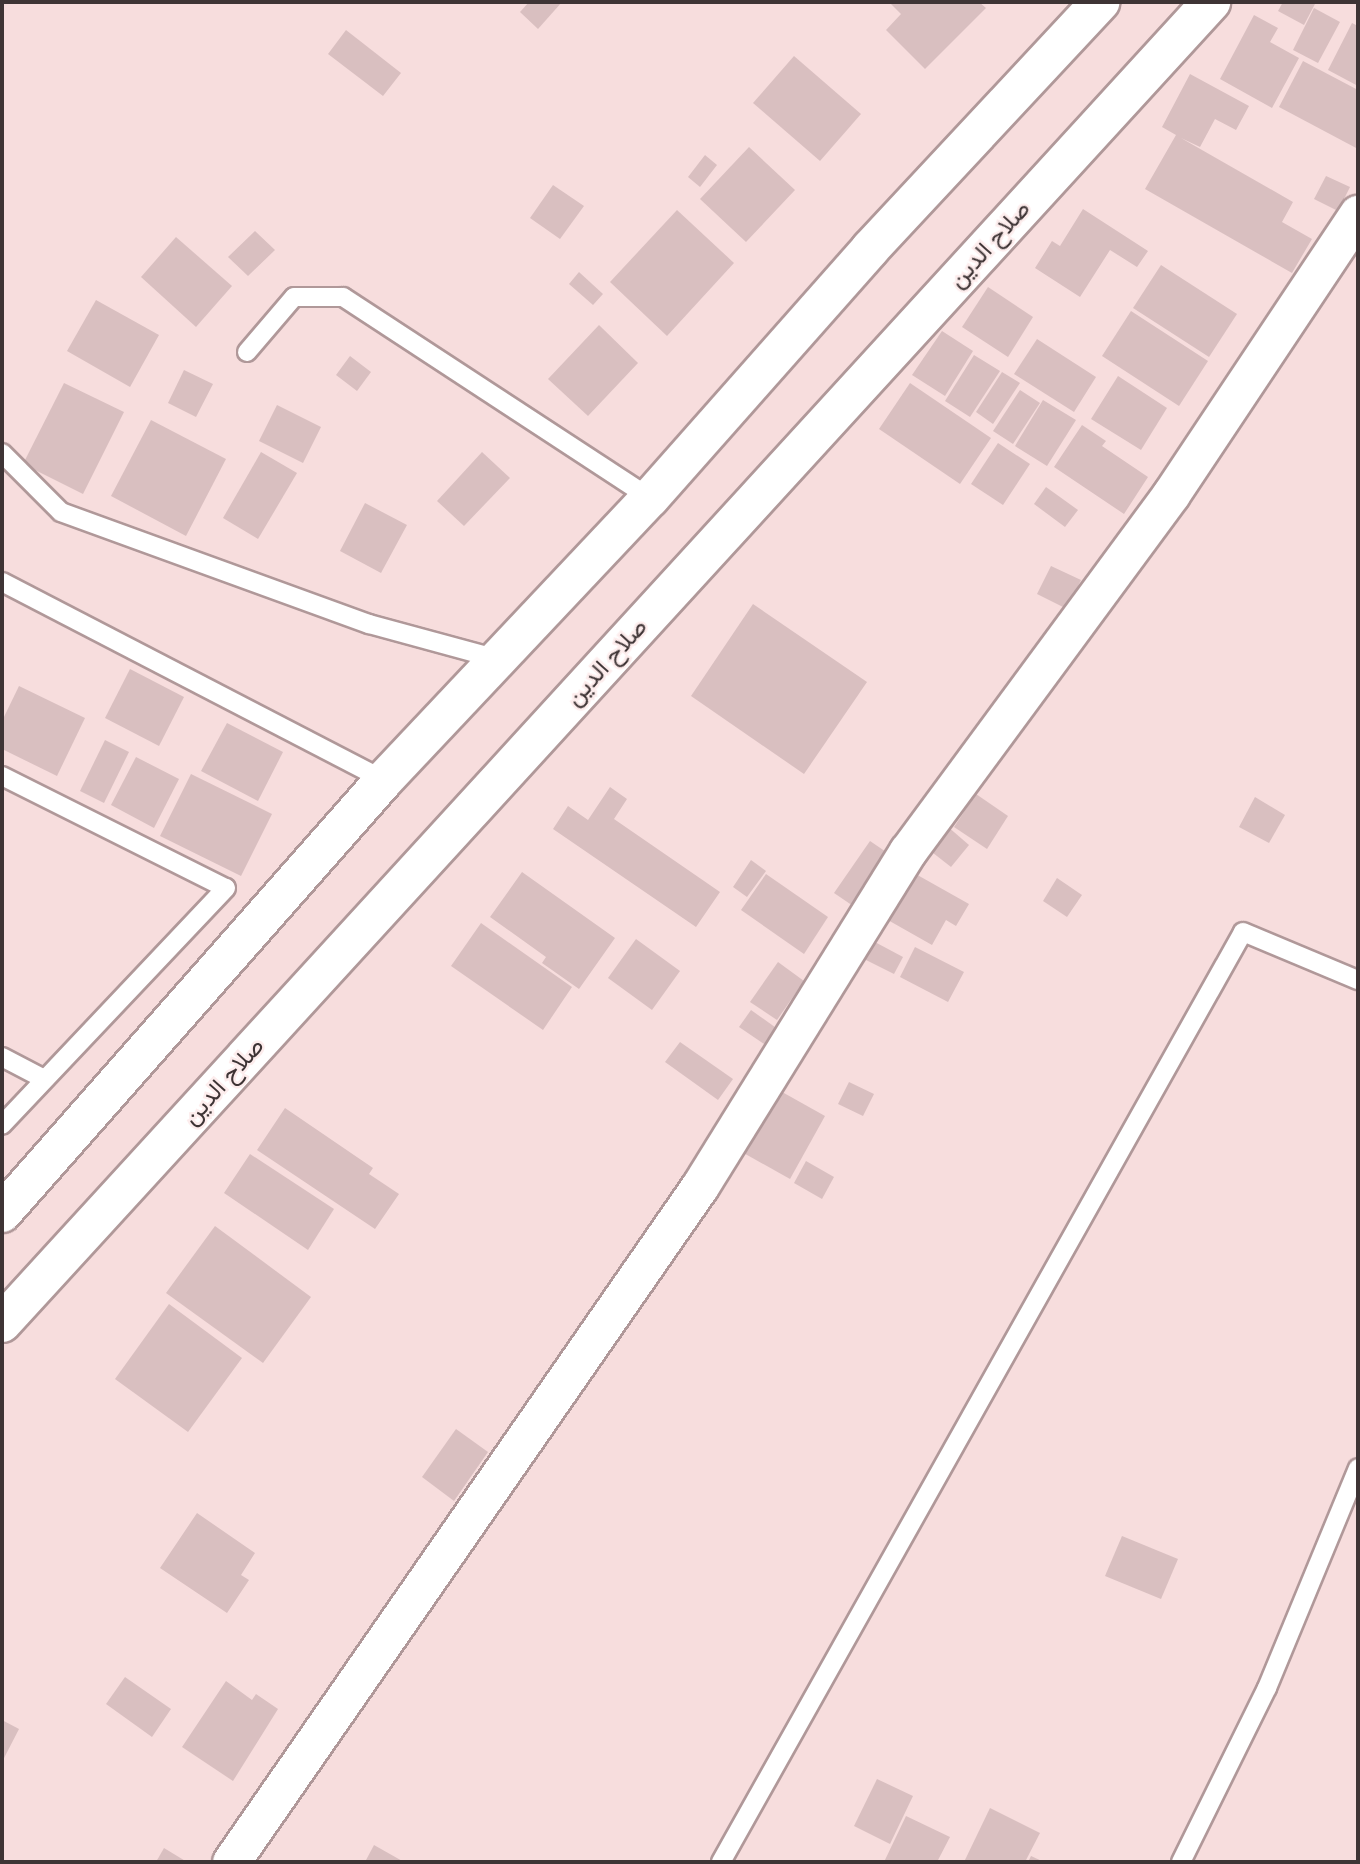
<!DOCTYPE html>
<meta charset="utf-8">
<style>
body{margin:0}
#map{position:relative;width:1360px;height:1864px;overflow:hidden;background:#f7dddd;font-family:Mulish,Vazirmatn,sans-serif}
div>[style]{position:absolute}
.building>*{inset:0;background:#d9bfc0}
.roads{filter:drop-shadow(2px 0 #b09899) drop-shadow(-2px 0 #b09899) drop-shadow(0 2px #b09899) drop-shadow(0 -2px #b09899)}
.lane>*{height:18px;margin:-9px;padding:0 9px;transform-origin:9px;border-radius:9px;background:#fff}
.street>*{height:37px;margin:-18.5px;padding:0 18.5px;transform-origin:18.5px;border-radius:18.5px;background:#fff}
.highway>*{height:38px;margin:-19px;padding:0 19px;transform-origin:19px;border-radius:19px;background:#fff}
span{translate:-50% -50%;white-space:nowrap;text-align:center;line-height:1.15;-webkit-text-stroke:5px #fdeded;paint-order:stroke}
.street-label{font-size:24px;color:#3e3435}
.frame{position:absolute;inset:0;border:4px solid #3e3435;pointer-events:none}
</style>
<div id="map">
<div class="building">
<div style="clip-path:polygon(529px 2px,562px 2px,538px 29px,520px 12px)"></div>
<div style="clip-path:polygon(889px 2px,979px 2px,986px 8px,925px 69px,886px 30px,901px 14px)"></div>
<div style="clip-path:polygon(1283px 2px,1316px 2px,1304px 25px,1278px 11px)"></div>
<div style="clip-path:polygon(1314px 8px,1340px 22px,1318px 63px,1293px 50px)"></div>
<div style="clip-path:polygon(1254px 15px,1278px 28px,1270px 42px,1299px 58px,1272px 108px,1220px 79px)"></div>
<div style="clip-path:polygon(1352px 23px,1358px 26px,1358px 86px,1328px 70px)"></div>
<div style="clip-path:polygon(346px 30px,401px 73px,383px 96px,328px 54px)"></div>
<div style="clip-path:polygon(794px 56px,861px 114px,820px 161px,753px 103px)"></div>
<div style="clip-path:polygon(1303px 61px,1358px 90px,1358px 149px,1279px 107px)"></div>
<div style="clip-path:polygon(1190px 74px,1249px 106px,1236px 130px,1215px 119px,1200px 147px,1181px 138px,1293px 202px,1282px 222px,1312px 239px,1292px 273px,1145px 189px,1176px 135px,1162px 127px)"></div>
<div style="clip-path:polygon(749px 147px,795px 190px,746px 242px,700px 199px)"></div>
<div style="clip-path:polygon(705px 155px,717px 165px,700px 187px,688px 177px)"></div>
<div style="clip-path:polygon(1326px 176px,1350px 187px,1338px 211px,1314px 199px)"></div>
<div style="clip-path:polygon(553px 185px,584px 206px,560px 239px,530px 218px)"></div>
<div style="clip-path:polygon(1083px 209px,1148px 251px,1137px 267px,1110px 250px,1080px 297px,1035px 268px,1052px 241px,1060px 246px)"></div>
<div style="clip-path:polygon(677px 210px,734px 263px,667px 336px,610px 282px)"></div>
<div style="clip-path:polygon(255px 231px,275px 250px,248px 276px,228px 257px)"></div>
<div style="clip-path:polygon(176px 237px,232px 286px,196px 327px,141px 277px)"></div>
<div style="clip-path:polygon(1161px 265px,1237px 314px,1209px 357px,1133px 308px)"></div>
<div style="clip-path:polygon(579px 272px,603px 294px,593px 305px,569px 284px)"></div>
<div style="clip-path:polygon(988px 287px,1033px 317px,1008px 357px,962px 327px)"></div>
<div style="clip-path:polygon(96px 300px,159px 335px,130px 387px,67px 351px)"></div>
<div style="clip-path:polygon(1131px 311px,1208px 361px,1179px 406px,1102px 356px)"></div>
<div style="clip-path:polygon(599px 325px,638px 363px,588px 416px,548px 379px)"></div>
<div style="clip-path:polygon(942px 331px,973px 351px,945px 396px,912px 375px)"></div>
<div style="clip-path:polygon(1037px 339px,1096px 377px,1074px 412px,1014px 374px)"></div>
<div style="clip-path:polygon(974px 355px,1000px 371px,970px 417px,945px 401px)"></div>
<div style="clip-path:polygon(350px 356px,371px 372px,357px 391px,336px 375px)"></div>
<div style="clip-path:polygon(184px 370px,213px 384px,196px 417px,168px 403px)"></div>
<div style="clip-path:polygon(1002px 372px,1020px 383px,993px 424px,976px 412px)"></div>
<div style="clip-path:polygon(1118px 376px,1167px 408px,1141px 450px,1091px 419px)"></div>
<div style="clip-path:polygon(64px 383px,124px 412px,83px 494px,23px 464px)"></div>
<div style="clip-path:polygon(910px 383px,991px 438px,960px 484px,879px 429px)"></div>
<div style="clip-path:polygon(1020px 390px,1040px 403px,1013px 444px,993px 431px)"></div>
<div style="clip-path:polygon(1043px 400px,1076px 420px,1047px 466px,1015px 446px)"></div>
<div style="clip-path:polygon(277px 405px,321px 427px,303px 463px,259px 441px)"></div>
<div style="clip-path:polygon(151px 420px,226px 459px,186px 536px,111px 496px)"></div>
<div style="clip-path:polygon(1082px 425px,1106px 441px,1102px 446px,1148px 477px,1124px 514px,1054px 467px)"></div>
<div style="clip-path:polygon(998px 443px,1030px 464px,1003px 505px,971px 484px)"></div>
<div style="clip-path:polygon(261px 452px,297px 473px,258px 539px,223px 518px)"></div>
<div style="clip-path:polygon(482px 452px,510px 478px,464px 526px,437px 501px)"></div>
<div style="clip-path:polygon(1046px 487px,1078px 510px,1065px 527px,1034px 504px)"></div>
<div style="clip-path:polygon(365px 503px,407px 525px,381px 573px,340px 551px)"></div>
<div style="clip-path:polygon(1051px 566px,1081px 580px,1067px 609px,1037px 594px)"></div>
<div style="clip-path:polygon(753px 604px,867px 682px,804px 774px,691px 696px)"></div>
<div style="clip-path:polygon(130px 669px,184px 697px,159px 746px,105px 718px)"></div>
<div style="clip-path:polygon(19px 686px,85px 718px,57px 776px,2px 749px,2px 721px)"></div>
<div style="clip-path:polygon(227px 723px,283px 752px,258px 801px,201px 771px)"></div>
<div style="clip-path:polygon(105px 740px,129px 752px,104px 803px,80px 791px)"></div>
<div style="clip-path:polygon(136px 757px,179px 779px,154px 828px,111px 805px)"></div>
<div style="clip-path:polygon(191px 774px,272px 814px,241px 876px,160px 836px)"></div>
<div style="clip-path:polygon(610px 787px,627px 799px,614px 819px,720px 892px,696px 927px,553px 829px,568px 806px,588px 820px)"></div>
<div style="clip-path:polygon(976px 794px,1008px 816px,987px 849px,954px 827px)"></div>
<div style="clip-path:polygon(1255px 797px,1285px 815px,1269px 843px,1239px 827px)"></div>
<div style="clip-path:polygon(947px 826px,969px 845px,951px 867px,928px 849px)"></div>
<div style="clip-path:polygon(870px 841px,895px 858px,859px 910px,834px 893px)"></div>
<div style="clip-path:polygon(751px 860px,766px 871px,747px 897px,733px 887px)"></div>
<div style="clip-path:polygon(905px 868px,969px 904px,956px 926px,946px 920px,932px 945px,879px 915px)"></div>
<div style="clip-path:polygon(522px 872px,615px 938px,579px 989px,542px 963px,546px 957px,490px 917px)"></div>
<div style="clip-path:polygon(766px 874px,828px 917px,804px 954px,741px 910px)"></div>
<div style="clip-path:polygon(1057px 878px,1082px 895px,1067px 917px,1043px 901px)"></div>
<div style="clip-path:polygon(481px 923px,572px 987px,543px 1030px,451px 966px)"></div>
<div style="clip-path:polygon(636px 939px,680px 971px,652px 1010px,608px 978px)"></div>
<div style="clip-path:polygon(873px 941px,903px 957px,894px 974px,864px 959px)"></div>
<div style="clip-path:polygon(915px 947px,964px 972px,948px 1002px,900px 977px)"></div>
<div style="clip-path:polygon(778px 962px,804px 981px,777px 1020px,750px 1002px)"></div>
<div style="clip-path:polygon(751px 1010px,779px 1030px,767px 1046px,739px 1027px)"></div>
<div style="clip-path:polygon(680px 1042px,733px 1079px,718px 1100px,665px 1062px)"></div>
<div style="clip-path:polygon(849px 1082px,874px 1094px,863px 1116px,838px 1104px)"></div>
<div style="clip-path:polygon(775px 1088px,825px 1116px,790px 1179px,740px 1151px)"></div>
<div style="clip-path:polygon(285px 1108px,373px 1168px,369px 1174px,399px 1194px,375px 1229px,257px 1150px)"></div>
<div style="clip-path:polygon(250px 1154px,334px 1209px,308px 1250px,224px 1193px)"></div>
<div style="clip-path:polygon(806px 1161px,834px 1177px,822px 1199px,794px 1183px)"></div>
<div style="clip-path:polygon(215px 1226px,311px 1297px,263px 1363px,166px 1293px)"></div>
<div style="clip-path:polygon(169px 1304px,242px 1358px,188px 1432px,115px 1379px)"></div>
<div style="clip-path:polygon(456px 1429px,488px 1452px,454px 1501px,422px 1477px)"></div>
<div style="clip-path:polygon(197px 1513px,255px 1553px,241px 1575px,249px 1580px,227px 1613px,160px 1568px)"></div>
<div style="clip-path:polygon(1122px 1536px,1178px 1559px,1161px 1599px,1105px 1576px)"></div>
<div style="clip-path:polygon(125px 1677px,171px 1709px,152px 1737px,106px 1704px)"></div>
<div style="clip-path:polygon(226px 1681px,252px 1700px,256px 1694px,278px 1709px,233px 1781px,182px 1747px)"></div>
<div style="clip-path:polygon(2px 1720px,19px 1729px,2px 1762px)"></div>
<div style="clip-path:polygon(877px 1779px,913px 1796px,890px 1844px,854px 1826px)"></div>
<div style="clip-path:polygon(990px 1808px,1040px 1833px,1025px 1862px,964px 1862px)"></div>
<div style="clip-path:polygon(906px 1816px,950px 1837px,937px 1862px,884px 1862px)"></div>
<div style="clip-path:polygon(374px 1845px,404px 1862px,365px 1862px)"></div>
<div style="clip-path:polygon(164px 1848px,187px 1862px,156px 1862px)"></div>
<div style="clip-path:polygon(1031px 1856px,1044px 1862px,1028px 1862px)"></div>
</div>
<div class="roads">
<div class="lane">
<div style="left:247px;top:352px;width:72px;rotate:-49.5deg"></div>
<div style="left:294px;top:297px;width:49px"></div>
<div style="left:343px;top:297px;width:367px;rotate:33.2deg"></div>
<div style="left:2px;top:453px;width:83px;rotate:45deg"></div>
<div style="left:61px;top:512px;width:328px;rotate:20deg"></div>
<div style="left:369px;top:624px;width:134px;rotate:15.2deg"></div>
<div style="left:2px;top:582px;width:430px;rotate:27.4deg"></div>
<div style="left:2px;top:776px;width:250px;rotate:26.6deg"></div>
<div style="left:226px;top:888px;width:326px;rotate:133.4deg"></div>
<div style="left:2px;top:1057px;width:47px;rotate:27.6deg"></div>
<div style="left:721px;top:1862px;width:1066px;rotate:-60.69deg"></div>
<div style="left:1243px;top:932px;width:125px;rotate:22.7deg"></div>
<div style="left:1181px;top:1862px;width:194px;rotate:-63.7deg"></div>
<div style="left:1267px;top:1688px;width:238px;rotate:-67.5deg"></div>
</div>
<div class="street">
<div style="left:231px;top:1862px;width:823px;rotate:-55.25deg"></div>
<div style="left:700px;top:1186px;width:394px;rotate:-58.2deg"></div>
<div style="left:908px;top:851px;width:443px;rotate:-53.6deg"></div>
<div style="left:1171px;top:494px;width:337px;rotate:-56.3deg"></div>
</div>
<div class="highway">
<div style="left:2px;top:1213px;width:577px;rotate:-48.58deg"></div>
<div style="left:384px;top:780px;width:388px;rotate:-46.7deg"></div>
<div style="left:650px;top:498px;width:332px;rotate:-48.5deg"></div>
<div style="left:870px;top:249px;width:338px;rotate:-47deg"></div>
<div style="left:2px;top:1323px;width:1791px;rotate:-47.53deg"></div>
</div>
</div>
<div class="street-label">
<span style="left:989px;top:244px;rotate:-48deg">صلاح الدين</span>
<span style="left:606px;top:662px;rotate:-48deg">صلاح الدين</span>
<span style="left:223px;top:1081px;rotate:-48deg">صلاح الدين</span>
</div>
<div class="frame"></div>
</div>
